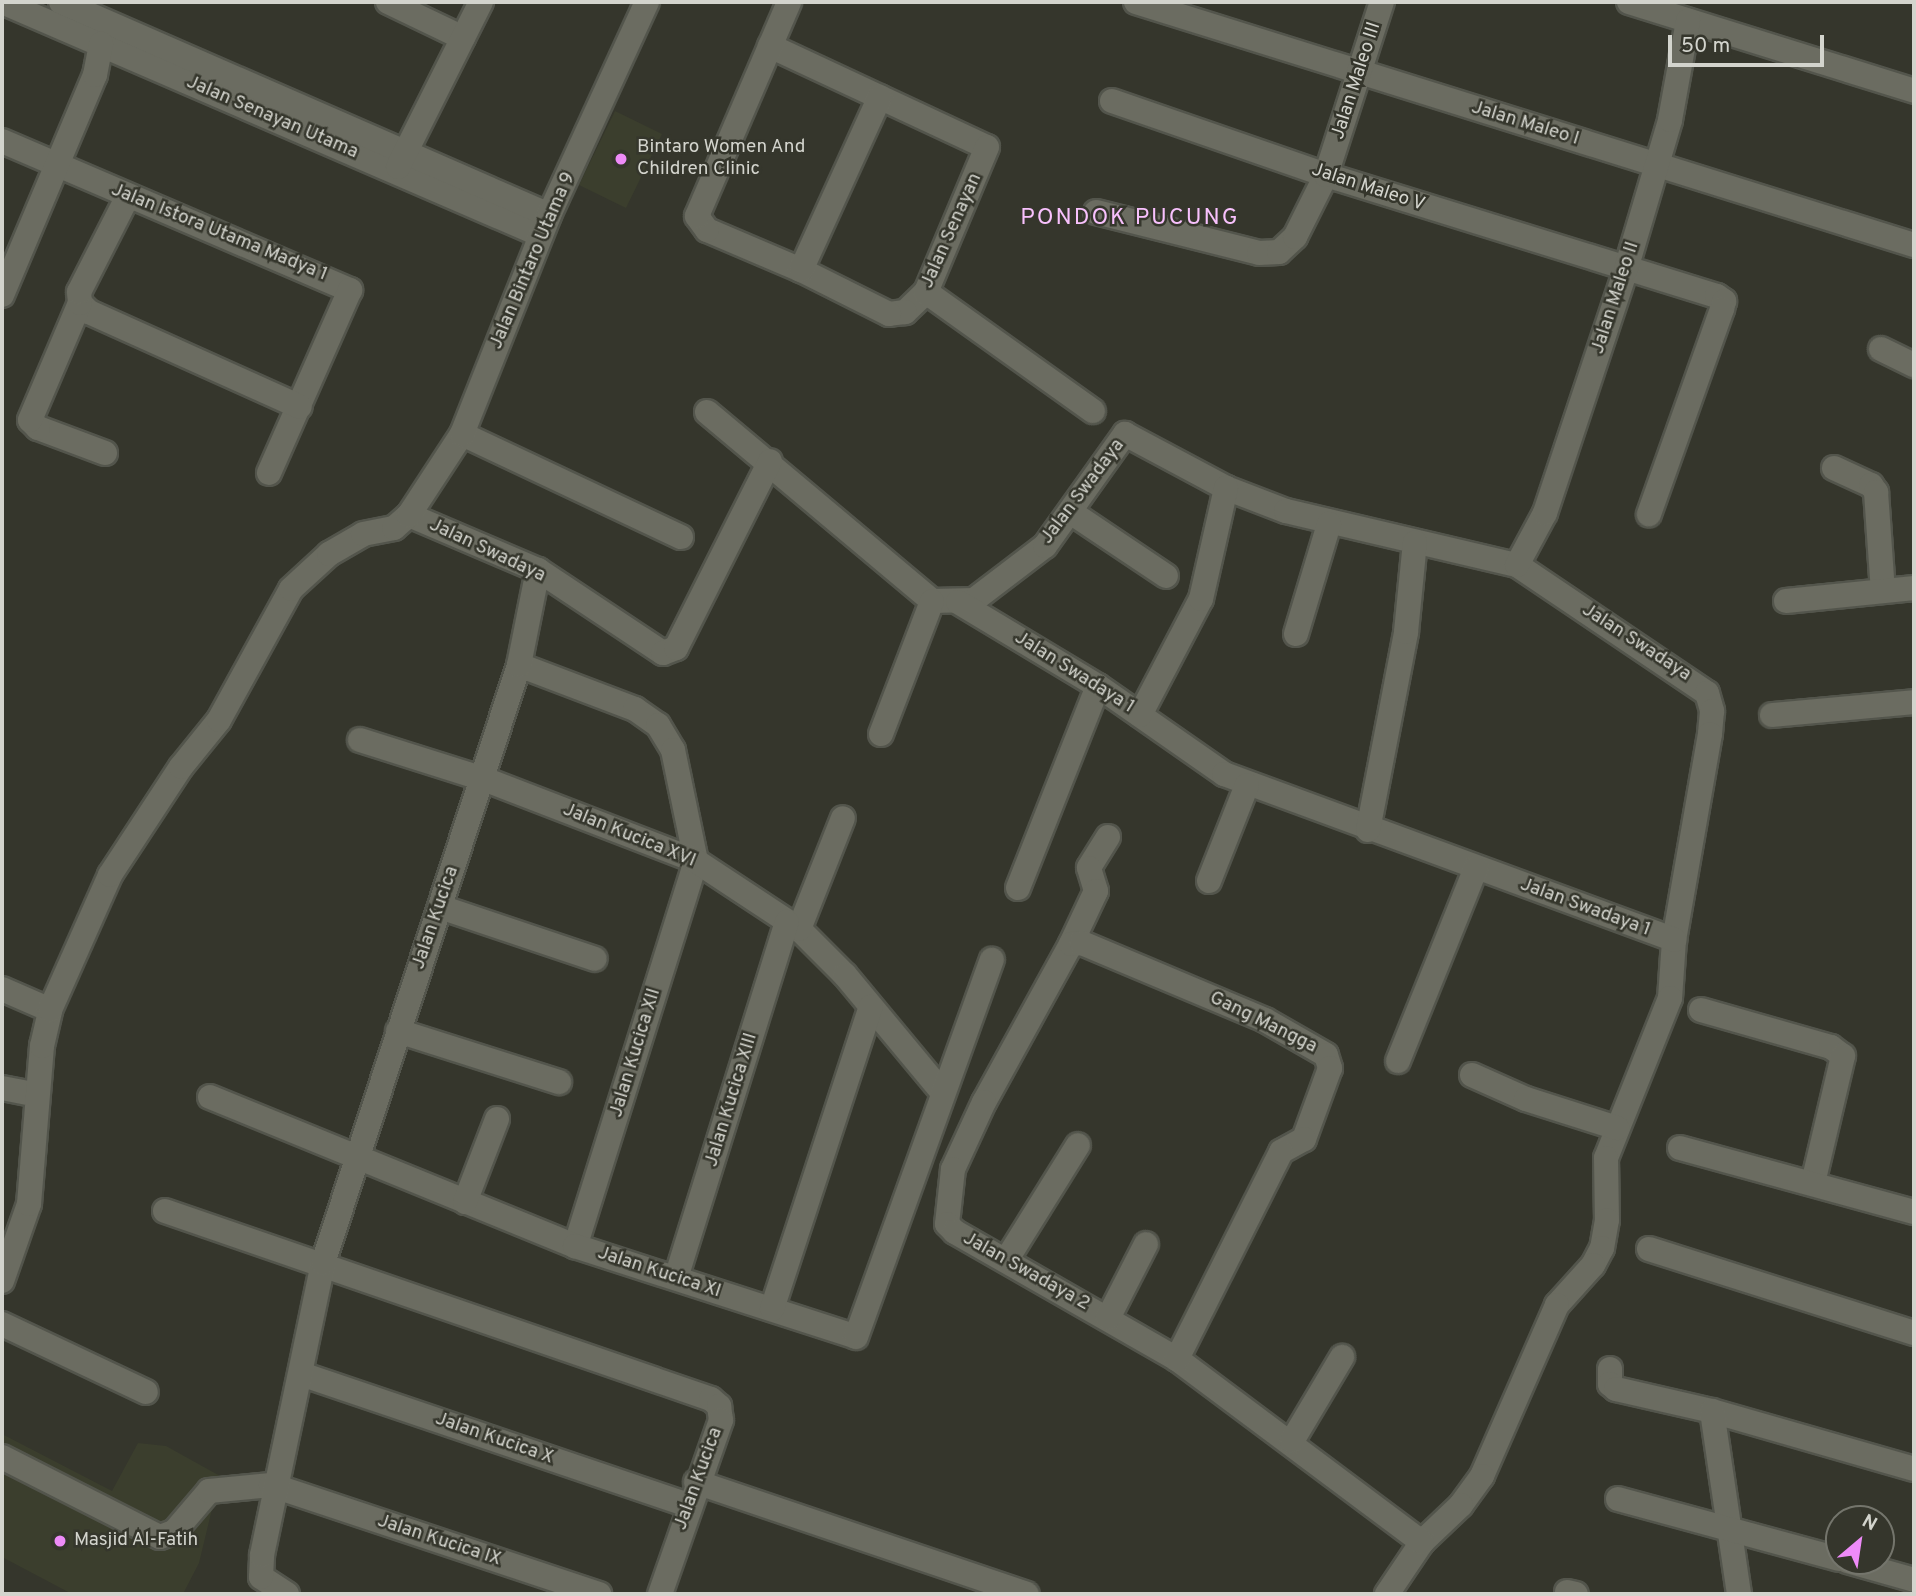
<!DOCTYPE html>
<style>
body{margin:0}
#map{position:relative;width:1916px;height:1596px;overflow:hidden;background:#35362c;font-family:Overpass,sans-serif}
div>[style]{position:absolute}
.built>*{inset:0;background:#3b3e2d}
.roads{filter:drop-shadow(2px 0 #53554c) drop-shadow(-2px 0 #53554c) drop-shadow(0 2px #53554c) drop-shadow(0 -2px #53554c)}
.minor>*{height:24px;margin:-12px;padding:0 12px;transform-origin:12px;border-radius:12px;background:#6b6c61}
.dots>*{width:19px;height:19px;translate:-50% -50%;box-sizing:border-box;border:4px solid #35362c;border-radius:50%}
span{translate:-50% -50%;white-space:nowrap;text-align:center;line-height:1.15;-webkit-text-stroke:5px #35362c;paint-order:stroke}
.street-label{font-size:19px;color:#d3d4cd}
.poi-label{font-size:19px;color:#d3d4cd}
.left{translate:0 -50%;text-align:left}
.quarter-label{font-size:23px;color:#f8c1fd;letter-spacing:2px}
.frame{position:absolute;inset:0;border:4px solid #d3d4cd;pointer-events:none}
.north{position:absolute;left:1825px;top:1505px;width:70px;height:70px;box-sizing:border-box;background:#35362c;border:2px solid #74756c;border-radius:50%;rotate:29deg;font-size:19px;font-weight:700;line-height:28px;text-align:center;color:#d3d4cd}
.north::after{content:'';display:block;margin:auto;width:24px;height:32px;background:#ee8bf8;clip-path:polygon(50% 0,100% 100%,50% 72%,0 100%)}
.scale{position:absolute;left:1668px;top:35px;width:156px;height:32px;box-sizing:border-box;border:4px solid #d3d4cd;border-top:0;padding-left:9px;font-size:21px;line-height:24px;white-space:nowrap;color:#d3d4cd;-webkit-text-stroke:5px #35362c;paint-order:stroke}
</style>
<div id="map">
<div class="built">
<div style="clip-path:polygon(615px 111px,662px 134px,626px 208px,579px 185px)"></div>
<div style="clip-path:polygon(2px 1434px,112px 1491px,138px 1443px,166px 1446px,220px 1476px,199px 1563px,183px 1594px,72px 1594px,2px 1557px)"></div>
</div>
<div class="roads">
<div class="minor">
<div style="left:2px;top:2px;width:587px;rotate:23.38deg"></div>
<div style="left:61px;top:2px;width:532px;rotate:23.58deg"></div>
<div style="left:388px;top:2px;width:83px;rotate:25.6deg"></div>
<div style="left:1136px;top:2px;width:815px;rotate:17.35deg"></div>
<div style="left:1629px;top:2px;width:299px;rotate:17.3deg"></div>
<div style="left:770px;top:46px;width:239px;rotate:25deg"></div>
<div style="left:987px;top:147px;width:157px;rotate:112.8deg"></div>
<div style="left:926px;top:292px;width:29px;rotate:136deg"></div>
<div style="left:905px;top:312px;width:16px;rotate:173deg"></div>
<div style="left:889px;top:314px;width:98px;rotate:-153.4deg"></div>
<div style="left:801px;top:270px;width:102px;rotate:-156.9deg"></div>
<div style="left:707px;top:230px;width:17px;rotate:-126deg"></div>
<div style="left:697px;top:216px;width:233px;rotate:-66.7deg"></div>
<div style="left:1112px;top:101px;width:226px;rotate:19.1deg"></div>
<div style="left:1326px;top:175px;width:409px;rotate:17.2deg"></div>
<div style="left:1717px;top:296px;width:9px;rotate:36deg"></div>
<div style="left:1724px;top:301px;width:8px;rotate:104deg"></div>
<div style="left:1722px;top:309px;width:218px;rotate:109.6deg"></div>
<div style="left:2px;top:141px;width:379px;rotate:23.2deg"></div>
<div style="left:350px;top:290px;width:200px;rotate:113.9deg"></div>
<div style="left:398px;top:167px;width:185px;rotate:-63.3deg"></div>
<div style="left:1096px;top:212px;width:168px;rotate:14.1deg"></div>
<div style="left:1259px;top:253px;width:20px;rotate:-3deg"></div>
<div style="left:1279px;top:252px;width:22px;rotate:-43deg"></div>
<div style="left:1295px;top:237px;width:69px;rotate:-63.4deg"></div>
<div style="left:1326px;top:175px;width:182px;rotate:-72.1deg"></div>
<div style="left:801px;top:270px;width:190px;rotate:-65.5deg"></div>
<div style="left:926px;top:292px;width:205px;rotate:35.5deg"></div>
<div style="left:2px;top:295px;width:239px;rotate:-67.1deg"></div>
<div style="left:95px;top:75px;width:32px;rotate:-79deg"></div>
<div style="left:80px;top:303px;width:13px;rotate:45deg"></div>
<div style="left:89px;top:312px;width:231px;rotate:24.2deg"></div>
<div style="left:1881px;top:349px;width:37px;rotate:26deg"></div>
<div style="left:707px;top:412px;width:294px;rotate:40deg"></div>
<div style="left:932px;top:601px;width:42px;rotate:-1.4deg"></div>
<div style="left:974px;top:600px;width:89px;rotate:-37.3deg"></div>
<div style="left:1045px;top:546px;width:138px;rotate:-54.5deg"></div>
<div style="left:1125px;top:434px;width:115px;rotate:28.1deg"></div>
<div style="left:1226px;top:488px;width:64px;rotate:21deg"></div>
<div style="left:1286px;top:511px;width:237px;rotate:13.2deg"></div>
<div style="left:1517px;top:565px;width:229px;rotate:34deg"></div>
<div style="left:1707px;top:693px;width:19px;rotate:74deg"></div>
<div style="left:1712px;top:711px;width:23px;rotate:95deg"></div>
<div style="left:1710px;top:734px;width:209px;rotate:99.9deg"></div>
<div style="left:1674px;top:940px;width:58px;rotate:93.9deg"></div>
<div style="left:1670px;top:998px;width:172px;rotate:111.8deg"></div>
<div style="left:1606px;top:1158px;width:62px;rotate:89.1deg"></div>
<div style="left:1607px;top:1220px;width:28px;rotate:100deg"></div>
<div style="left:1602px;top:1248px;width:19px;rotate:118deg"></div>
<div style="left:1593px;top:1265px;width:54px;rotate:132deg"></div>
<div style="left:1557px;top:1305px;width:187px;rotate:113.7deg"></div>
<div style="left:1482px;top:1476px;width:36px;rotate:126deg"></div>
<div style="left:1461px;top:1505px;width:54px;rotate:136.5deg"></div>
<div style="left:1422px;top:1542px;width:63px;rotate:123.9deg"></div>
<div style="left:462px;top:434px;width:242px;rotate:25.2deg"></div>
<div style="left:105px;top:453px;width:72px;rotate:-159.5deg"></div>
<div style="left:38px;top:428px;width:11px;rotate:-135deg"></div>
<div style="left:30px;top:420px;width:127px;rotate:-66.9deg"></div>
<div style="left:80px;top:303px;width:11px;rotate:-95deg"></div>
<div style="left:79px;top:292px;width:108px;rotate:-63deg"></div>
<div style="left:1834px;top:468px;width:41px;rotate:24.7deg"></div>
<div style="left:1871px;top:485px;width:9px;rotate:54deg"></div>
<div style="left:1876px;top:492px;width:99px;rotate:86deg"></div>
<div style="left:1072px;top:513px;width:113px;rotate:33.8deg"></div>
<div style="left:409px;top:515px;width:140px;rotate:23.1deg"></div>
<div style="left:538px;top:570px;width:150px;rotate:33.6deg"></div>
<div style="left:663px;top:653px;width:14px;rotate:-21deg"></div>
<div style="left:676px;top:648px;width:209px;rotate:-63.3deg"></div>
<div style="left:1517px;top:565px;width:59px;rotate:-61.7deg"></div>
<div style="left:1545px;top:513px;width:257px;rotate:-71.6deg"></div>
<div style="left:1626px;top:269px;width:155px;rotate:-73.5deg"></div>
<div style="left:1670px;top:120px;width:101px;rotate:-79.7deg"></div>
<div style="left:1786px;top:601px;width:129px;rotate:-5.8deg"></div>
<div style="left:958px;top:602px;width:163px;rotate:31deg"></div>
<div style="left:1098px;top:686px;width:154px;rotate:34.9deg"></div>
<div style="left:1224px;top:774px;width:480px;rotate:20.2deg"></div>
<div style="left:1296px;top:634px;width:115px;rotate:-73.3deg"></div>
<div style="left:519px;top:665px;width:124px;rotate:20.8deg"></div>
<div style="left:635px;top:709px;width:28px;rotate:35deg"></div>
<div style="left:658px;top:725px;width:29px;rotate:59deg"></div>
<div style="left:673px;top:750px;width:113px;rotate:78.3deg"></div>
<div style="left:696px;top:861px;width:404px;rotate:107.4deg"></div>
<div style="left:1140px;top:715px;width:131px;rotate:-62.3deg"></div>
<div style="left:1201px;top:599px;width:114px;rotate:-77.3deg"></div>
<div style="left:1772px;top:715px;width:143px;rotate:-5.2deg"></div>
<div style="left:881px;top:734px;width:142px;rotate:-69deg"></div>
<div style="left:360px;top:740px;width:130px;rotate:17.5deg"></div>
<div style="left:484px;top:779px;width:227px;rotate:21.1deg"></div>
<div style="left:696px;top:861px;width:123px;rotate:33.4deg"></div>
<div style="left:799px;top:929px;width:65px;rotate:45deg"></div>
<div style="left:845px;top:975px;width:153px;rotate:50.3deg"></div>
<div style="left:1368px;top:830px;width:202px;rotate:-79.1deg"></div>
<div style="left:1406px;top:632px;width:90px;rotate:-84.3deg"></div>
<div style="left:1108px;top:837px;width:36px;rotate:122deg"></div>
<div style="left:1089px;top:868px;width:24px;rotate:73deg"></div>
<div style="left:1096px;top:891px;width:59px;rotate:115.3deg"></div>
<div style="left:1071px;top:944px;width:180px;rotate:118.8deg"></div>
<div style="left:984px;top:1102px;width:74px;rotate:114.8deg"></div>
<div style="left:953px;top:1169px;width:55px;rotate:96.2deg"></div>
<div style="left:947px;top:1224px;width:11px;rotate:45deg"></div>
<div style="left:955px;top:1232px;width:256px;rotate:29.8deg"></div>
<div style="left:1177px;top:1359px;width:306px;rotate:36.8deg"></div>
<div style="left:1209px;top:881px;width:103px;rotate:-68.4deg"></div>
<div style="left:1018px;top:888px;width:217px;rotate:-68.4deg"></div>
<div style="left:440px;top:907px;width:163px;rotate:18.5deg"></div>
<div style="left:799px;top:929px;width:119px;rotate:-68.4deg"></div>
<div style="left:1071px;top:944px;width:11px;rotate:-5deg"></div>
<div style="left:1082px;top:943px;width:199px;rotate:22.8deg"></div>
<div style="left:1265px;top:1020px;width:70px;rotate:29.8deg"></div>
<div style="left:1326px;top:1055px;width:14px;rotate:73deg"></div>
<div style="left:1330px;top:1068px;width:76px;rotate:110.1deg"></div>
<div style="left:1304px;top:1139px;width:26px;rotate:151deg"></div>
<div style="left:1281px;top:1152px;width:232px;rotate:116.7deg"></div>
<div style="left:2px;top:989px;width:52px;rotate:23.6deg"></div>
<div style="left:1701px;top:1010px;width:135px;rotate:15.9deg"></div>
<div style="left:1831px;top:1047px;width:15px;rotate:37deg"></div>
<div style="left:1843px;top:1056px;width:130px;rotate:103.3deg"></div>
<div style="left:398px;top:1031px;width:169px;rotate:17.6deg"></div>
<div style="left:1398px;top:1061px;width:208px;rotate:-68deg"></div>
<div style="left:1472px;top:1075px;width:59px;rotate:24deg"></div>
<div style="left:1526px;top:1099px;width:96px;rotate:17.7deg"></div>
<div style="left:2px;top:1088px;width:36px;rotate:11deg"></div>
<div style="left:210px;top:1097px;width:394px;rotate:22.2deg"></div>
<div style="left:575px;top:1246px;width:295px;rotate:17.9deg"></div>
<div style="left:856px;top:1337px;width:401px;rotate:-70.2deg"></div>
<div style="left:1680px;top:1148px;width:243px;rotate:15.3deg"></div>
<div style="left:465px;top:1202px;width:89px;rotate:-68.9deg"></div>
<div style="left:165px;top:1211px;width:577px;rotate:19deg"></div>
<div style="left:711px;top:1399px;width:11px;rotate:41deg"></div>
<div style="left:719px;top:1406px;width:14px;rotate:82deg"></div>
<div style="left:721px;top:1420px;width:184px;rotate:109.3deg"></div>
<div style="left:1649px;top:1249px;width:278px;rotate:17.6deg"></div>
<div style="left:1007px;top:1259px;width:134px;rotate:-58.1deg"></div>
<div style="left:676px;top:1278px;width:373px;rotate:-72.7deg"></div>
<div style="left:2px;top:1281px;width:82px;rotate:-70.7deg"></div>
<div style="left:29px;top:1204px;width:159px;rotate:-85.3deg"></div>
<div style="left:42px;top:1046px;width:37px;rotate:-77deg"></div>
<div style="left:50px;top:1010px;width:148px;rotate:-66deg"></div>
<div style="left:110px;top:875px;width:129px;rotate:-56.7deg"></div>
<div style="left:181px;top:767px;width:60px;rotate:-51deg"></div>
<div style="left:219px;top:720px;width:149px;rotate:-61.2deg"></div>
<div style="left:291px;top:589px;width:52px;rotate:-42.6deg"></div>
<div style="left:329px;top:554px;width:39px;rotate:-30deg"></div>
<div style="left:363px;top:534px;width:32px;rotate:-11deg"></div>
<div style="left:394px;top:528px;width:20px;rotate:-41deg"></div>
<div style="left:409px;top:515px;width:97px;rotate:-56.8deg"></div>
<div style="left:462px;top:434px;width:236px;rotate:-68.3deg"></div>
<div style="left:549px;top:215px;width:234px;rotate:-65.3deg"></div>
<div style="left:772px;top:1309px;width:318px;rotate:-71.9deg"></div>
<div style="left:1108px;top:1318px;width:83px;rotate:-62.8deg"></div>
<div style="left:2px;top:1324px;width:159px;rotate:25.3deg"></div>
<div style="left:1610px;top:1369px;width:15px;rotate:90deg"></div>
<div style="left:1610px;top:1384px;width:8px;rotate:40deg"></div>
<div style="left:1616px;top:1389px;width:98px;rotate:12.9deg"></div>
<div style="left:1712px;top:1411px;width:210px;rotate:16deg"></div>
<div style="left:301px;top:1374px;width:408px;rotate:18.7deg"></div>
<div style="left:1712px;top:1411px;width:185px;rotate:81.6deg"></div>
<div style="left:1292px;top:1441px;width:98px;rotate:-59.2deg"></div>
<div style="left:2px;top:1457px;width:177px;rotate:26.9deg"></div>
<div style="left:160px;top:1537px;width:15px;rotate:-20deg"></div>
<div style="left:174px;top:1532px;width:54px;rotate:-49.5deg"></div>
<div style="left:209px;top:1491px;width:62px;rotate:-5.5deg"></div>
<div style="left:271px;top:1485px;width:346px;rotate:18.4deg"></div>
<div style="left:696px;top:1482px;width:349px;rotate:18.7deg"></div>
<div style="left:1618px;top:1499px;width:229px;rotate:15.2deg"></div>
<div style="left:1847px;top:1561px;width:70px;rotate:15.8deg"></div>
<div style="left:1567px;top:1592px;width:9px;rotate:13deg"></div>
<div style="left:287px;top:1594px;width:31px;rotate:-147deg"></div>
<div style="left:261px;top:1577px;width:22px;rotate:-87deg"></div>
<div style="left:262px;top:1555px;width:298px;rotate:-78.2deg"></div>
<div style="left:323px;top:1263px;width:629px;rotate:-71.85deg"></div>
<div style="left:519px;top:665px;width:97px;rotate:-78.7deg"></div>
</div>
</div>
<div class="dots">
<div style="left:621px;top:159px;background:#ee8bf8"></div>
<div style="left:60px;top:1541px;background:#ee8bf8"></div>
</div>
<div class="street-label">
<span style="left:1357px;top:81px;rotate:-72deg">Jalan Maleo III</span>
<span style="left:272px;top:118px;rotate:23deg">Jalan Senayan Utama</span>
<span style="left:1525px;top:124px;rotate:17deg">Jalan Maleo I</span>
<span style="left:1368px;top:188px;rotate:18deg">Jalan Maleo V</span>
<span style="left:952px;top:231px;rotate:-66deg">Jalan Senayan</span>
<span style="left:219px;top:233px;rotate:22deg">Jalan Istora Utama Madya 1</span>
<span style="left:533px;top:261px;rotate:-67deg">Jalan Bintaro Utama 9</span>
<span style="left:1616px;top:298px;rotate:-72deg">Jalan Maleo II</span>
<span style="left:1083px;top:492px;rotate:-53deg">Jalan Swadaya</span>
<span style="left:487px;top:551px;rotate:25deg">Jalan Swadaya</span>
<span style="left:1636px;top:643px;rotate:33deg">Jalan Swadaya</span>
<span style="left:1074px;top:673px;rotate:32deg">Jalan Swadaya 1</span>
<span style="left:629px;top:836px;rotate:22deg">Jalan Kucica XVI</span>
<span style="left:1585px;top:908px;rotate:20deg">Jalan Swadaya 1</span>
<span style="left:436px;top:918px;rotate:-71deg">Jalan Kucica</span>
<span style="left:1263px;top:1023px;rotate:26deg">Gang Mangga</span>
<span style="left:636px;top:1053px;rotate:-73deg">Jalan Kucica XII</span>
<span style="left:732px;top:1100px;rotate:-73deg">Jalan Kucica XIII</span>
<span style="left:1026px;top:1272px;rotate:29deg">Jalan Swadaya 2</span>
<span style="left:659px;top:1273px;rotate:18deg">Jalan Kucica XI</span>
<span style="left:494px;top:1439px;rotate:19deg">Jalan Kucica X</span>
<span style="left:699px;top:1479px;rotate:-70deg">Jalan Kucica</span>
<span style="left:439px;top:1541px;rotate:18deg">Jalan Kucica IX</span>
</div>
<div class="poi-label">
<span class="left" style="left:637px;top:159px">Bintaro Women And<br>Children Clinic</span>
<span class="left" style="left:74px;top:1541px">Masjid Al-Fatih</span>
</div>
<div class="quarter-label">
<span style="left:1130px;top:219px">PONDOK PUCUNG</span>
</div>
<div class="frame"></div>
<div class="north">N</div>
<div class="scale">50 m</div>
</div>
